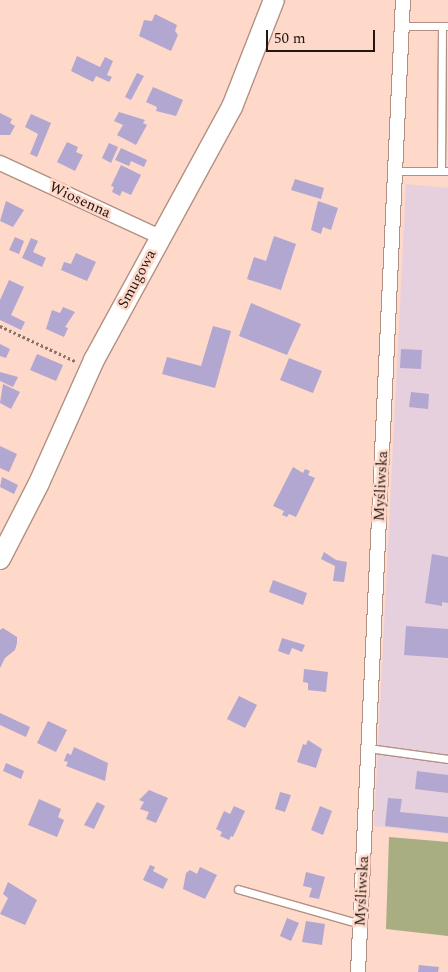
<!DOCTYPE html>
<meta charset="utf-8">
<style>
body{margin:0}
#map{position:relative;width:448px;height:972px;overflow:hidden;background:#fed8c9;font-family:Spectral,serif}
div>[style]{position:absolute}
.industrial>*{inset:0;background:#e7d0dd}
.forest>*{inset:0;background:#a8ad82}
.building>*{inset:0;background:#b1a7d1}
.path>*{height:2.5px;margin-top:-1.25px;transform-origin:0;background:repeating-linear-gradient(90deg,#8b7268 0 2.5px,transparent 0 5px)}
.roads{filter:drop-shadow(1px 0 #b39082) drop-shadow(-1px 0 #b39082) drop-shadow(0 1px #b39082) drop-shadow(0 -1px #b39082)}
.lane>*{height:7px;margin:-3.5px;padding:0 3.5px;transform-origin:3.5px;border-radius:3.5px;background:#fff}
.street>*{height:14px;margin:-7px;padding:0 7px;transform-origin:7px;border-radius:7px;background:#fff}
.secondary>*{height:20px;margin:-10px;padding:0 10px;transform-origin:10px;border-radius:10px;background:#fff}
span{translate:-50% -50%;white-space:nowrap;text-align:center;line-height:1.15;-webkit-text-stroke:5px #fed8c9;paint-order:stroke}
.street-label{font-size:15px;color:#231611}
.scale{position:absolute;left:266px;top:30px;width:109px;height:22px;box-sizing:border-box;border:2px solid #231611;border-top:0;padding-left:6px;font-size:15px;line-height:18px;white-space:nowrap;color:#231611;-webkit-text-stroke:4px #fed8c9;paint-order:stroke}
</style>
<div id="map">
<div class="industrial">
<div style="clip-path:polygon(406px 184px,448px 188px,448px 834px,374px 826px)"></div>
</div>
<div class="forest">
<div style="clip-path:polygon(389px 837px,448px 842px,448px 936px,386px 929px)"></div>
</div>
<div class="building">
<div style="clip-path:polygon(155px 14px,177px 25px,175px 31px,178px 35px,171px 51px,139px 36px,144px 20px,152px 21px)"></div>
<div style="clip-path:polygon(77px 56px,100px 67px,105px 57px,113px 61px,107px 75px,112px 77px,109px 82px,96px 76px,93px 82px,71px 71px)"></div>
<div style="clip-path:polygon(137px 73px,144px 76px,131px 100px,125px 97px)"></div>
<div style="clip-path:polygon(153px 87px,183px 100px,176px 116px,156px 111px,157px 107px,146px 102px)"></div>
<div style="clip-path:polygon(119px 112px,145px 120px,143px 123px,147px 125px,136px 145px,117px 135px,123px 125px,114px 121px)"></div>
<div style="clip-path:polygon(0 113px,12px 119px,10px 123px,15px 126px,10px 135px,0 135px)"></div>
<div style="clip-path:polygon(31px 114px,51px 123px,37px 157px,30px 154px,38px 134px,25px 127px)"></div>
<div style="clip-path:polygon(67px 142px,78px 147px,76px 152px,83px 155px,75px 171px,57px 162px)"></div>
<div style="clip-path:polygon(109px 143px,118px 147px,111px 163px,102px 158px)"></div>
<div style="clip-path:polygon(121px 148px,147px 160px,144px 167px,131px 161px,129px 166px,115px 160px)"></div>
<div style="clip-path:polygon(121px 165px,141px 175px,131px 195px,122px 191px,120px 196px,112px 192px,114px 187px,111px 186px)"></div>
<div style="clip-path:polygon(295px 179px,324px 188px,321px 199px,291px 190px)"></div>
<div style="clip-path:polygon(6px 201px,24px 210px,13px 227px,0 221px)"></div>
<div style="clip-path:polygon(318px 201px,338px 208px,331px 230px,323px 227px,321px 234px,311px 230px)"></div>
<div style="clip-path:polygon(274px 236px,296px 244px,281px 290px,247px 279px,254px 257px,266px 261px)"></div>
<div style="clip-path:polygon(15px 237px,24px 241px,19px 254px,9px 250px)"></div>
<div style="clip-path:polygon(31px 238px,38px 241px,33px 252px,46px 258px,42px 267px,22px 258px)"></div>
<div style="clip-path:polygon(76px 253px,96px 262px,87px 281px,61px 270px,64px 262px,71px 264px)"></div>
<div style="clip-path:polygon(9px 280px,24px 287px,11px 315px,25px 322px,21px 330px,0 320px,0 300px)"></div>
<div style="clip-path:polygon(251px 303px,301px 324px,287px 355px,239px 336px)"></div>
<div style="clip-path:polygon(63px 307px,75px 312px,65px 327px,68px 328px,64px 337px,46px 329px,52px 310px,60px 313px)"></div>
<div style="clip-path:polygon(213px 326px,231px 331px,215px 388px,162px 374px,167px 357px,201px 366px)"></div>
<div style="clip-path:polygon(0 344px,10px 349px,6px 358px,0 356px)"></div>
<div style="clip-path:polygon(401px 349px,422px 350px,421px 369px,400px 368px)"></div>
<div style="clip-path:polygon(37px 354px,63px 365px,56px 381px,30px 370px)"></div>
<div style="clip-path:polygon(289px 358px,322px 371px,313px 393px,280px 380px)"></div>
<div style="clip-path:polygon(0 372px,18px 377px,13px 387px,0 381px)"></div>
<div style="clip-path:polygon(3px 384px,20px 392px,11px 409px,0 403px)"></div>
<div style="clip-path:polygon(411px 392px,429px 394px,428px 409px,409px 407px)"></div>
<div style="clip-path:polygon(0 446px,17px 454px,9px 472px,0 468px)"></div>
<div style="clip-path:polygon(293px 467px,303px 473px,305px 469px,310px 471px,308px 475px,315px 478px,296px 517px,289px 514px,287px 517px,282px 515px,284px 511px,273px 506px)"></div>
<div style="clip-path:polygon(2px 477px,18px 485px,14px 494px,0 487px)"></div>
<div style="clip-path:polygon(324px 552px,336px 560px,347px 562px,344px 582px,333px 581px,335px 566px,321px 559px)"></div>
<div style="clip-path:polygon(432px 554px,448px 557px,448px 603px,442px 602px,442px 606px,425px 603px)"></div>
<div style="clip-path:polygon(273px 580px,307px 593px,303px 605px,269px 592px)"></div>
<div style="clip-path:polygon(406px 626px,448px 629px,448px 658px,404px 655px)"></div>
<div style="clip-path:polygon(3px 628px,17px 637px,17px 643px,15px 650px,5px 658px,0 668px,0 630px)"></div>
<div style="clip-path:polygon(282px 638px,305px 645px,302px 652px,292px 648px,289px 655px,278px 651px)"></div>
<div style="clip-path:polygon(304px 669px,328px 672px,326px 692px,308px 690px,308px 683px,303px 682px)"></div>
<div style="clip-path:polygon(239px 696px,257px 705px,245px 728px,227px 719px)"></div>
<div style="clip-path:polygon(0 713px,30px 727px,26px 737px,0 725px)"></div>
<div style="clip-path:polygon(48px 721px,67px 730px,56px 752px,37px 743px)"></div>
<div style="clip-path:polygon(308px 740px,322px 749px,316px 768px,297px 762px,303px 744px,306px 745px)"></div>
<div style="clip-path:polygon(74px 747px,108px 763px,105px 781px,66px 766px,68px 762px,64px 761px,67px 753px,71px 755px)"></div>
<div style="clip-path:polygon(6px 763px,24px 771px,21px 779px,3px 771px)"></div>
<div style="clip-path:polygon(417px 771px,448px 775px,448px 793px,415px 789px)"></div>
<div style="clip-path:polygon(149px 790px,168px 798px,156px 823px,146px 819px,149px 812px,140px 809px,144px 802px,139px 800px)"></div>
<div style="clip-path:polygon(280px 792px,291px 795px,285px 812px,275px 809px)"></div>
<div style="clip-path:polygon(388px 798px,402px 799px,400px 812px,448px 817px,448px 833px,385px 826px)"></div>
<div style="clip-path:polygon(39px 799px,61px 809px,58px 817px,64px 820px,57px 837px,28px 825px)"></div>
<div style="clip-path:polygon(97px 802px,105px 806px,94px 829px,84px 825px)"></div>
<div style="clip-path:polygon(234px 806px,245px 811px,233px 837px,231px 836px,229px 840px,220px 836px,222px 832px,216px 829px,224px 811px,230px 814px)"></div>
<div style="clip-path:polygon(320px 806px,332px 811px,323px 835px,311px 830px)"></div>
<div style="clip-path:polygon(150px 865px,155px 867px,153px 871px,168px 879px,163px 889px,143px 880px)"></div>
<div style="clip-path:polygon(200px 867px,217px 875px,205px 899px,183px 889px,186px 873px,190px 870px,197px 874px)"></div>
<div style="clip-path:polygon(306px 872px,325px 877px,319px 899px,309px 897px,312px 888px,303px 886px)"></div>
<div style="clip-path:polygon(8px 882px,37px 900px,25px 925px,0 914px,8px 898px,3px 894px)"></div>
<div style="clip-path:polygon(287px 918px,299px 923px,291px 941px,280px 936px)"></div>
<div style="clip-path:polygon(306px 921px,325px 924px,322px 945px,302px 942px)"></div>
<div style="clip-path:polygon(419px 965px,439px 967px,438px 972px,418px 972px)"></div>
</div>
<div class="path">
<div style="left:0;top:326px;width:83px;rotate:25deg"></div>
</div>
<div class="roads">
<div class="lane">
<div style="left:402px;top:26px;width:46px"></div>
<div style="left:396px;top:171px;width:52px"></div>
<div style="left:441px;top:171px;width:145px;rotate:-89.6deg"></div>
<div style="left:368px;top:748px;width:81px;rotate:7.8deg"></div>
<div style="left:238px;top:889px;width:128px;rotate:15.9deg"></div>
</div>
<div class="street">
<div style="left:0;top:163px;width:176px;rotate:24.8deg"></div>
<div style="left:358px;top:972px;width:973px;rotate:-87.35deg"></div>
</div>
<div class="secondary">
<div style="left:0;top:559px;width:85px;rotate:-62.8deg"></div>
<div style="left:39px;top:483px;width:135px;rotate:-65.9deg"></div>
<div style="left:94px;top:360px;width:288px;rotate:-61.4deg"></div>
<div style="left:232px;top:107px;width:115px;rotate:-68.6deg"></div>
</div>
</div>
<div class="street-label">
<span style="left:80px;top:200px;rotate:25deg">Wiosenna</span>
<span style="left:137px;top:279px;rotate:-62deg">Smugowa</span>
<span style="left:381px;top:486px;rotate:-87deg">Myśliwska</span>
<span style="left:362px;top:891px;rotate:-87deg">Myśliwska</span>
</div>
<div class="scale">50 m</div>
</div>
